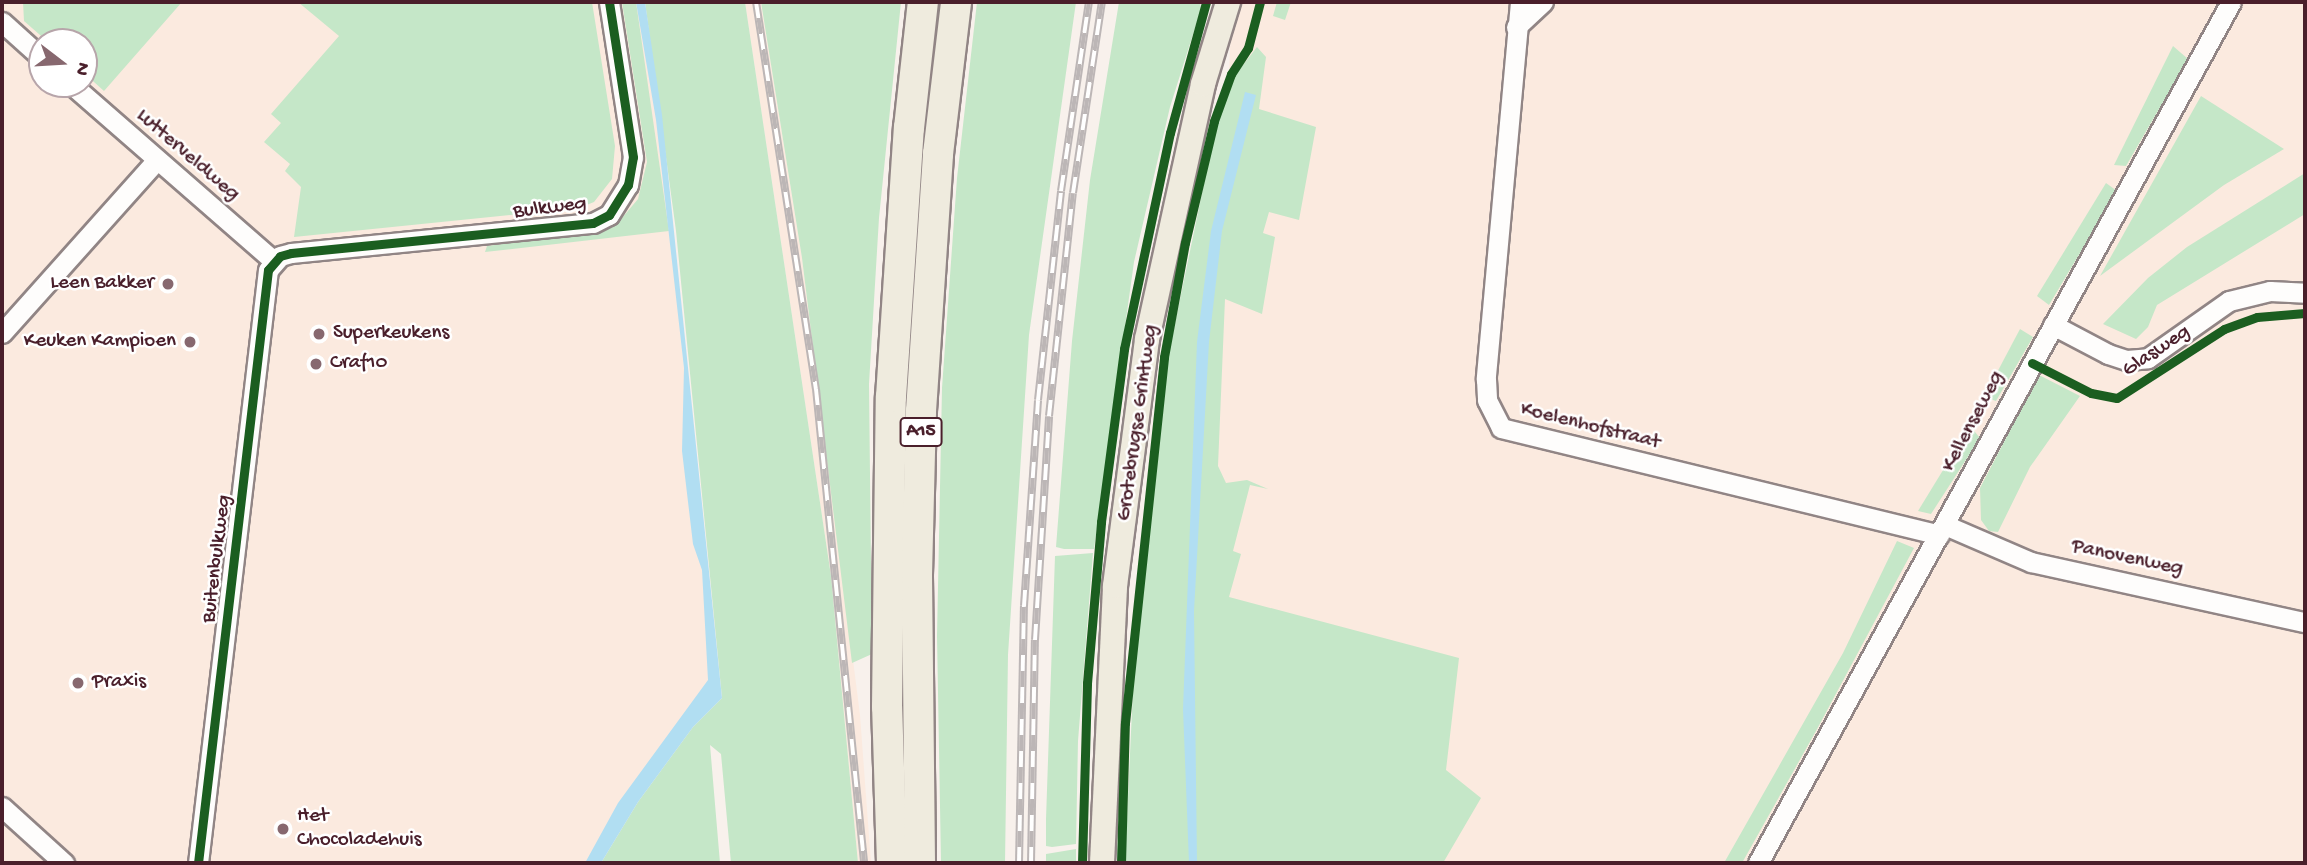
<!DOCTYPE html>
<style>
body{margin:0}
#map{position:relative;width:2307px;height:865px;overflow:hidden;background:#f8f1ec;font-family:"Gochi Hand",sans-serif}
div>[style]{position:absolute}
.built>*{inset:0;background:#fbeadf}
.green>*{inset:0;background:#c5e7c8}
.water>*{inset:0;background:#b1def2}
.roads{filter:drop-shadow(2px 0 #918585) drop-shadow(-2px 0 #918585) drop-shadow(0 2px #918585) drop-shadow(0 -2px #918585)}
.minor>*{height:19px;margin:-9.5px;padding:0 9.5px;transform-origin:9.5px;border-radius:9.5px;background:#fefdfc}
.major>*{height:24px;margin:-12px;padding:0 12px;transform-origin:12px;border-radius:12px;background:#efebde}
.highway>*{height:30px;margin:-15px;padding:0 15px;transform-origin:15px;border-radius:15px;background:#efebde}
.rail>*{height:8px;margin-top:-4px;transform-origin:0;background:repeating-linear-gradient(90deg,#fff 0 16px,#bcb6b6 0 32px);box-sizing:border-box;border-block:2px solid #bcb6b6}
.cycleway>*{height:9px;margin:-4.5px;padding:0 4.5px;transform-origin:4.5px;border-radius:4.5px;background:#1b5e20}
.dots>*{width:19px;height:19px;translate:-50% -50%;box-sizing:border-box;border:4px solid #fff;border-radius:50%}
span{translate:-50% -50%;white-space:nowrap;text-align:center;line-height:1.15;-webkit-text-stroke:5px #fff;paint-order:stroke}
.shield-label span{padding:2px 5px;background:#fff;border:2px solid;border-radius:5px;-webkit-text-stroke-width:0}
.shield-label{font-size:19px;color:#4a1f2b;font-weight:700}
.street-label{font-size:21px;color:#4a1f2b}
.poi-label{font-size:21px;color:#4a1f2b}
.right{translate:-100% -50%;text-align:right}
.left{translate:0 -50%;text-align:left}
.frame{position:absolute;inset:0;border:4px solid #4a1f2b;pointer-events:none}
.north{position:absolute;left:28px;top:28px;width:70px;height:70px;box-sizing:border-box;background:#fff;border:2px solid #b7a5aa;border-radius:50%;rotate:107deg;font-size:19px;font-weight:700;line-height:28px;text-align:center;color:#4a1f2b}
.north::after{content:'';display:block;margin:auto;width:24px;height:32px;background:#87686f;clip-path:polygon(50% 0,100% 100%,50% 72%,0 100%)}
</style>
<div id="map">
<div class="built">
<div style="clip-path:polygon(evenodd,2px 2px,640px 2px,662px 145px,714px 675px,708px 693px,593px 863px,2px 863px,2px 2px,42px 42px,84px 42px,84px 84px,42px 84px,42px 42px)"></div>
<div style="clip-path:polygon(745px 2px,761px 2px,802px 258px,860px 715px,871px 863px,858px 863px,831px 576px)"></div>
<div style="clip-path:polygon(1232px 2px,2305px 2px,2305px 863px,1287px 863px,1209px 543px)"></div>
</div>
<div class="green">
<div style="clip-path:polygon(23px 2px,182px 2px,104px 91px,84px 73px,84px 42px,48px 42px,24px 21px)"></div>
<div style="clip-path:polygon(298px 2px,592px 2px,615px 146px,612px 179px,594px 202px,579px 208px,294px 237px,301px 187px,285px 171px,290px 164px,264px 142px,281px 123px,271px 114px,339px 36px)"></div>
<div style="clip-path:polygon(622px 2px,636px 2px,669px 231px,485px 252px,487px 246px,602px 231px,622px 218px,638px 199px,647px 162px)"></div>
<div style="clip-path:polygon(645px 2px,745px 2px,831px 576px,858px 863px,731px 863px,721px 754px,710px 745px,720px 863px,601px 863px,638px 802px,693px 727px,722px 698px,676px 231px)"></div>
<div style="clip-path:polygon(761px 2px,901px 2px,879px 218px,869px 384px,872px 654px,852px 663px,802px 258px)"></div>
<div style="clip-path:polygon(977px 2px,1076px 2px,1029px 335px,1008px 655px,1005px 863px,941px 863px,937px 636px,942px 388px,957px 178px)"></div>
<div style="clip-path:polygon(1119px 2px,1200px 2px,1201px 9px,1170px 107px,1134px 262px,1094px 549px,1064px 549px,1056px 547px,1072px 341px,1090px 180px)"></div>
<div style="clip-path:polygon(1277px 2px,1291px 2px,1285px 20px,1273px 16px)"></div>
<div style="clip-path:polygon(2173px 46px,2188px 59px,2126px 166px,2114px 165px)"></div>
<div style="clip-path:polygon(1257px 47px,1266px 57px,1259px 109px,1316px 127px,1299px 220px,1269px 212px,1263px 233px,1275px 237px,1262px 314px,1225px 299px,1218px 466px,1226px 483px,1247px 480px,1268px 489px,1250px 485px,1233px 551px,1241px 554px,1229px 597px,1459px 658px,1446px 770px,1481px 798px,1443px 863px,1125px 863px,1135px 645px,1168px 357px,1217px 121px,1232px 79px)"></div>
<div style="clip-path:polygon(2201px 96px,2284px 149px,2224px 185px,2100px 276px)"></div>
<div style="clip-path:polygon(2305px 173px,2305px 214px,2157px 305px,2148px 327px,2136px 339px,2103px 324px,2148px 278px,2187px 247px)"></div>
<div style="clip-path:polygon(2106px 183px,2117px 191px,2049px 305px,2037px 296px)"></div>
<div style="clip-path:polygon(2020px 329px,2033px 337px,1996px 401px,1984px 397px)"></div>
<div style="clip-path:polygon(2039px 375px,2080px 396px,2030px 467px,1998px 532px,1989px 531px,1981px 520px,1980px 488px)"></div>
<div style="clip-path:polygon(1970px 426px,1980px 438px,1931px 514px,1918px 511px)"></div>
<div style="clip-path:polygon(1897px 541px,1914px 548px,1816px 731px,1742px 863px,1724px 863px,1843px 653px)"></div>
<div style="clip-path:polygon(1093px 553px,1078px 741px,1076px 844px,1052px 847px,1046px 846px,1046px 819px,1055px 556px)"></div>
<div style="clip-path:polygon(1076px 849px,1076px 863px,1046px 863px,1046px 854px)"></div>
</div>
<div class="water">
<div style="clip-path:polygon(636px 2px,645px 2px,662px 115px,722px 698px,693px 727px,638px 802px,601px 863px,585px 863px,618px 803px,708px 680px,702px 570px,693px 544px,682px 451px,684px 368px,656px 120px)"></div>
<div style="clip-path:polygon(1245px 92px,1256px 95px,1222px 231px,1209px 342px,1194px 611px,1197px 863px,1189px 863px,1183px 709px,1197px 342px,1211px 231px)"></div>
</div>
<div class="roads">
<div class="minor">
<div style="left:1520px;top:2px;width:379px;rotate:95.2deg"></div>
<div style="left:1486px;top:379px;width:21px;rotate:87deg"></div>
<div style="left:1487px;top:400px;width:31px;rotate:63deg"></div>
<div style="left:1501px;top:428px;width:451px;rotate:13.7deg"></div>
<div style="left:2px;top:22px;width:54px;rotate:42deg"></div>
<div style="left:1516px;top:27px;width:37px;rotate:-43deg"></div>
<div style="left:71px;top:84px;width:269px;rotate:41.1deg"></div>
<div style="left:2053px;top:325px;width:62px;rotate:27.8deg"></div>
<div style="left:2108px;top:354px;width:20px;rotate:18deg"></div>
<div style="left:2127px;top:360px;width:21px;rotate:-5deg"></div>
<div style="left:2148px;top:358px;width:99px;rotate:-35.1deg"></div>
<div style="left:2229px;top:301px;width:42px;rotate:-13.7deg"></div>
<div style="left:2270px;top:291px;width:35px;rotate:3deg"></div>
<div style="left:2px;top:333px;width:231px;rotate:-48.2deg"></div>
<div style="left:1945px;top:525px;width:94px;rotate:23.3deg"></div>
<div style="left:2031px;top:562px;width:280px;rotate:12.4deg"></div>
<div style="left:2px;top:807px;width:84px;rotate:42.1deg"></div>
<div style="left:198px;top:863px;width:597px;rotate:-83.27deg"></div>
<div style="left:268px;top:270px;width:18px;rotate:-49deg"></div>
<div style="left:280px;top:256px;width:11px;rotate:-15deg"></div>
<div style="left:291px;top:253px;width:303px;rotate:-5.7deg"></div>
<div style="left:593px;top:223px;width:18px;rotate:-27deg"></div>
<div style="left:609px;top:215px;width:36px;rotate:-58deg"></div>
<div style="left:628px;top:185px;width:28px;rotate:-80deg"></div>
<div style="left:633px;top:157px;width:157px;rotate:-98.8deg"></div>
<div style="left:1758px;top:863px;width:982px;rotate:-61.22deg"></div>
</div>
<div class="major">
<div style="left:1102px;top:863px;width:277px;rotate:-87.3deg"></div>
<div style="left:1115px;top:586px;width:249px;rotate:-82.6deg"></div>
<div style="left:1147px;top:339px;width:261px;rotate:-77.6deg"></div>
<div style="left:1203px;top:84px;width:86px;rotate:-73deg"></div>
</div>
<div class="highway">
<div style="left:892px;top:863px;width:156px;rotate:-91.8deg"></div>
<div style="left:887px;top:707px;width:310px;rotate:-89.3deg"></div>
<div style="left:891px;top:397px;width:270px;rotate:-86.2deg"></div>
<div style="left:909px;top:128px;width:127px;rotate:-83.7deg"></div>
<div style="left:920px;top:863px;width:288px;rotate:-90.6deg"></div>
<div style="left:917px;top:575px;width:164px;rotate:-88.6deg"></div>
<div style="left:921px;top:411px;width:258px;rotate:-86.2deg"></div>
<div style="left:938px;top:154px;width:153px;rotate:-83.2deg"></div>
</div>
</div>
<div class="rail">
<div style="left:756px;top:2px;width:392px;rotate:81.2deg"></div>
<div style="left:816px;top:389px;width:476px;rotate:84.2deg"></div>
<div style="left:1019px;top:863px;width:257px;rotate:-88.9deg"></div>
<div style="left:1024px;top:606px;width:206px;rotate:-86.1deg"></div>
<div style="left:1038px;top:400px;width:210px;rotate:-83.7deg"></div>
<div style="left:1061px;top:191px;width:191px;rotate:-81.6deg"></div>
<div style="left:1031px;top:863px;width:223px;rotate:-89deg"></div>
<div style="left:1035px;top:640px;width:224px;rotate:-86.4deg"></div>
<div style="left:1049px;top:416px;width:224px;rotate:-83.9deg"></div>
<div style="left:1073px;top:193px;width:193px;rotate:-81.4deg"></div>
</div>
<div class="cycleway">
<div style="left:2032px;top:363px;width:66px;rotate:27deg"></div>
<div style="left:2091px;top:393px;width:26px;rotate:11deg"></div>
<div style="left:2117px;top:398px;width:127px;rotate:-32.8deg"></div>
<div style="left:2224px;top:329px;width:35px;rotate:-20deg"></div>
<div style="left:2257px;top:317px;width:48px;rotate:-4.8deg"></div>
<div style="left:198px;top:863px;width:597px;rotate:-83.27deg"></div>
<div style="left:268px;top:270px;width:18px;rotate:-49deg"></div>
<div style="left:280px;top:256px;width:11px;rotate:-15deg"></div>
<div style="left:291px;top:253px;width:303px;rotate:-5.7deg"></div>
<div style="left:593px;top:223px;width:18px;rotate:-27deg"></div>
<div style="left:609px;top:215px;width:36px;rotate:-58deg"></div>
<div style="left:628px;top:185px;width:28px;rotate:-80deg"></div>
<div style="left:633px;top:157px;width:157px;rotate:-98.8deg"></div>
<div style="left:1082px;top:863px;width:180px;rotate:-88.4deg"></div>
<div style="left:1087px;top:683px;width:162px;rotate:-85deg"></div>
<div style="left:1101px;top:522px;width:175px;rotate:-82.4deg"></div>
<div style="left:1124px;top:349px;width:221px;rotate:-78deg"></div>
<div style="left:1170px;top:133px;width:136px;rotate:-74.6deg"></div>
<div style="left:1121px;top:863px;width:140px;rotate:-88.4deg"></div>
<div style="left:1125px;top:723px;width:368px;rotate:-83.9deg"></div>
<div style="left:1164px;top:357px;width:116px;rotate:-79.6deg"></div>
<div style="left:1185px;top:243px;width:125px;rotate:-76.6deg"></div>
<div style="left:1214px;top:121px;width:50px;rotate:-70.1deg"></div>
<div style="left:1231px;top:74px;width:31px;rotate:-57deg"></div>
<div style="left:1248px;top:48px;width:48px;rotate:-75.4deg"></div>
</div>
<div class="dots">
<div style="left:168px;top:284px;background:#87686f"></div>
<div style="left:319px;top:334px;background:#87686f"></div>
<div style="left:190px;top:342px;background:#87686f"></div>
<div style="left:316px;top:364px;background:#87686f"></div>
<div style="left:78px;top:683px;background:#87686f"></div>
<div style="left:283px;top:829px;background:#87686f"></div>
</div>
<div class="shield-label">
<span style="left:921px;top:432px">A15</span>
</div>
<div class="street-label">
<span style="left:187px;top:156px;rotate:41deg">Lutterveldweg</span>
<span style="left:550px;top:209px;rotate:-7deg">Bulkweg</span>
<span style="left:2157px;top:352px;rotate:-34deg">Glasweg</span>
<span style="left:1974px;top:422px;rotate:-62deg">Kellenseweg</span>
<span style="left:1139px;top:423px;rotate:-82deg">Grotebrugse Grintweg</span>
<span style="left:1590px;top:427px;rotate:14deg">Koelenhofstraat</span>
<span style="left:218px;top:559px;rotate:-83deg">Buitenbulkweg</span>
<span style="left:2127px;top:559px;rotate:12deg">Panovenweg</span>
</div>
<div class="poi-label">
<span class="right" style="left:154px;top:284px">Leen Bakker</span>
<span class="left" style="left:333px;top:334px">Superkeukens</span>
<span class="right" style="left:176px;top:342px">Keuken Kampioen</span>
<span class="left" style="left:330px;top:364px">Craf10</span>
<span class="left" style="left:92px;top:683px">Praxis</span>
<span class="left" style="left:297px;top:829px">Het<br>Chocoladehuis</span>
</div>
<div class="frame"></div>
<div class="north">N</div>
</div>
